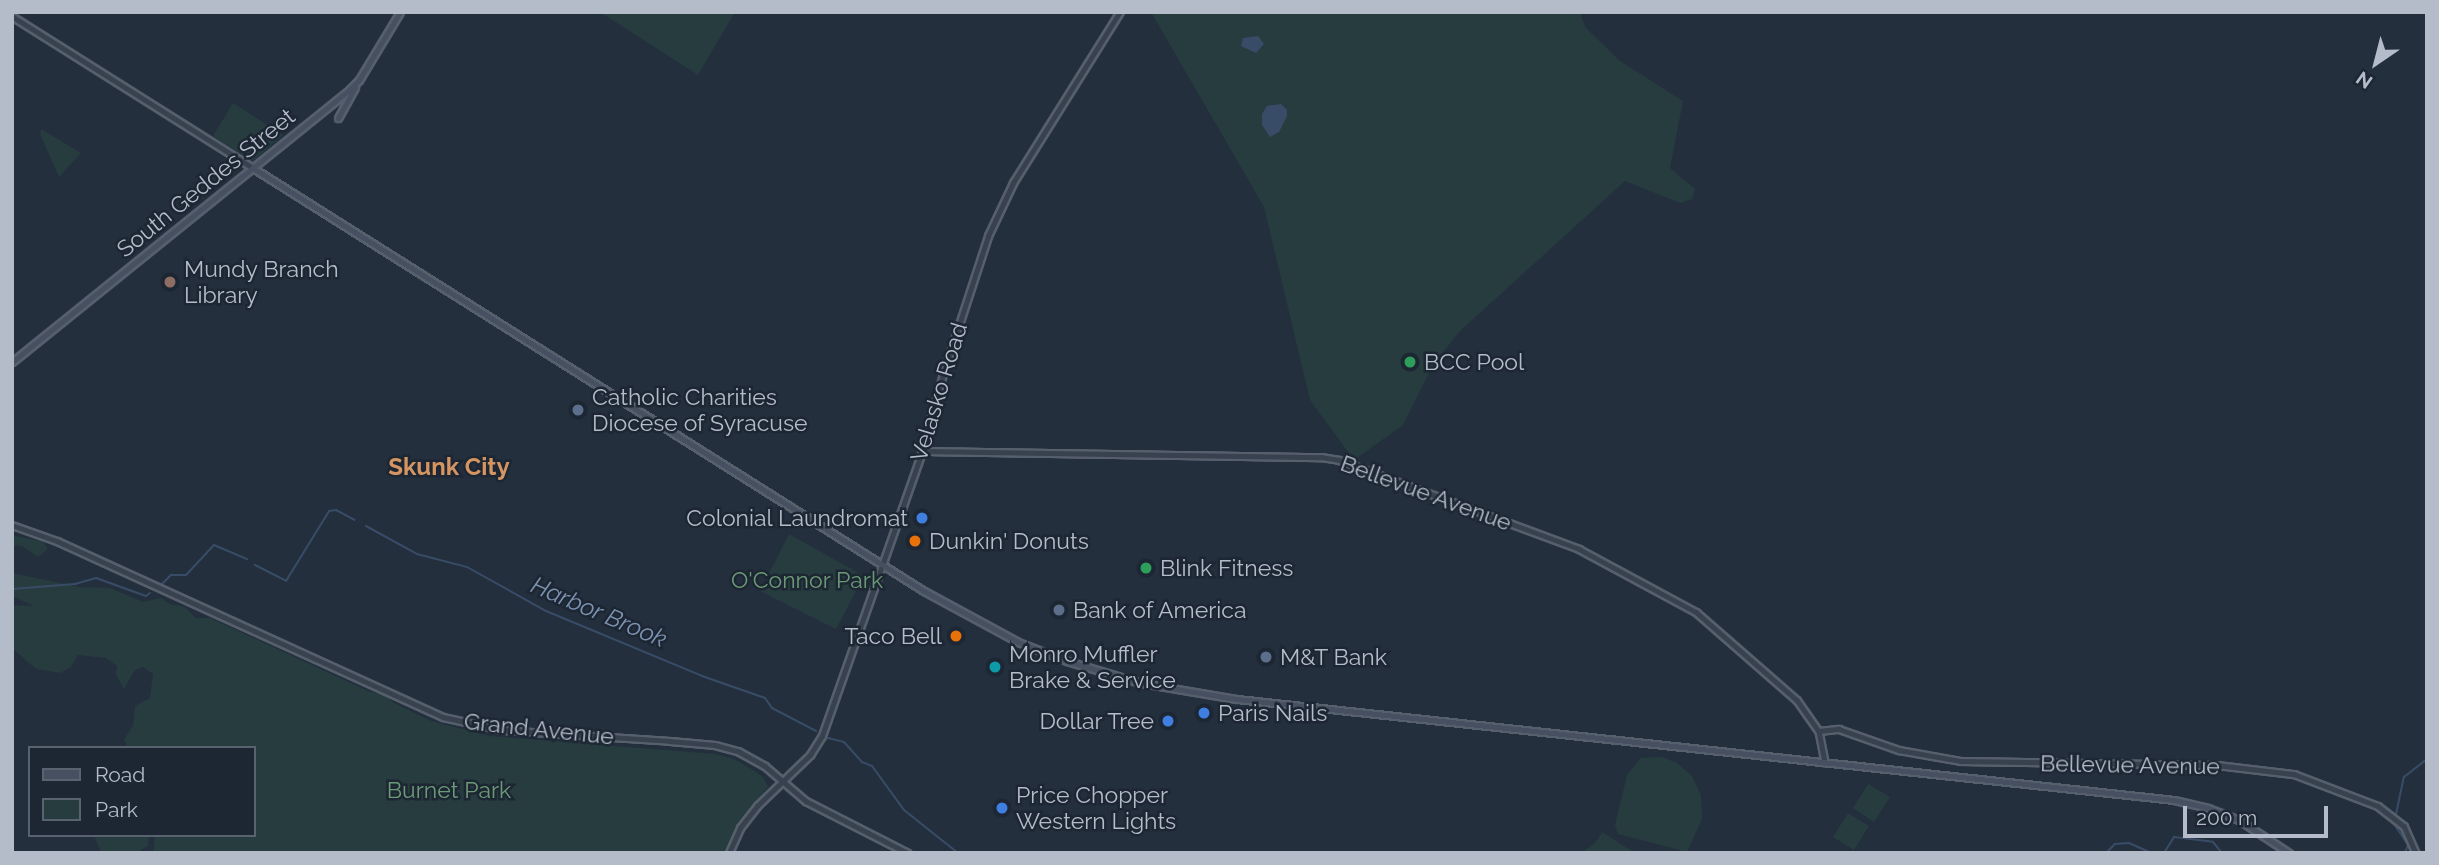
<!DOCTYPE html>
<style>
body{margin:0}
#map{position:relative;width:2439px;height:865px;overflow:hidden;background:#242f3e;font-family:Raleway,sans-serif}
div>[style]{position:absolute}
.green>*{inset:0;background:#263c3f}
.water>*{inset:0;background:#394c67}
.stream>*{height:2px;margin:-1px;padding:0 1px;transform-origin:1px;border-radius:1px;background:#394c67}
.roads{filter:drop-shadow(2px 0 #565f6c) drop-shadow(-2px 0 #565f6c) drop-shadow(0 2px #565f6c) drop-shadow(0 -2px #565f6c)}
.tertiary>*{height:4.5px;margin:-2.25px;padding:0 2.25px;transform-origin:2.25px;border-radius:2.25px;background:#38414e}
.secondary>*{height:5px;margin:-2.5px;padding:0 2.5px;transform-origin:2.5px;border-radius:2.5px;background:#465061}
.dots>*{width:19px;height:19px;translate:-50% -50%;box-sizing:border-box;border:4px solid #1d2633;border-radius:50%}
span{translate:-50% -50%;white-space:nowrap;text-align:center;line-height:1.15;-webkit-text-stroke:5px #1d2633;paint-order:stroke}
.street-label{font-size:23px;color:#b4bcc9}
.poi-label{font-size:23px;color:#b4bcc9}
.left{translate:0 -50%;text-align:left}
.right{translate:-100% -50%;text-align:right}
.park-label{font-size:23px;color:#6b9a76}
.neighbourhood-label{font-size:24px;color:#d59563;font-weight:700}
.water-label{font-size:24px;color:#7c92b1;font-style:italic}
.frame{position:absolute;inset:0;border:14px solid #b4bcc9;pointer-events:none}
.legend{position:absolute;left:28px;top:746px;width:228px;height:91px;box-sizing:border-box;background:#1d2633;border:2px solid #59626f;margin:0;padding:9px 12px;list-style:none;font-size:21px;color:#b4bcc9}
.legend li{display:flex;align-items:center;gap:14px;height:35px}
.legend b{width:35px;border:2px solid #59626f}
.north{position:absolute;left:2341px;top:28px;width:70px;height:70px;-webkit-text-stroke:5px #1d2633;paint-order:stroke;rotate:215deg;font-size:19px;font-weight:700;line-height:28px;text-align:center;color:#b4bcc9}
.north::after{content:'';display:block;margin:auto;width:24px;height:32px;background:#b4bcc9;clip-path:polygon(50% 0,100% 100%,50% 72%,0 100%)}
.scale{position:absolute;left:2183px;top:806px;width:145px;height:32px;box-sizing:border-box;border:4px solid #b4bcc9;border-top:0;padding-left:9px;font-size:21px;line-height:24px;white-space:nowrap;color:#b4bcc9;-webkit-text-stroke:5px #1d2633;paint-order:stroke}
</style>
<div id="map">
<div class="green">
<div style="clip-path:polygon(600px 12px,735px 12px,698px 75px)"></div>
<div style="clip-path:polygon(1151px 12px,1584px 12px,1581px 16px,1586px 28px,1620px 61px,1683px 101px,1670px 168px,1695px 189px,1692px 199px,1680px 203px,1625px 181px,1461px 330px,1434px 363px,1403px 425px,1354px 460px,1310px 400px,1264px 207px)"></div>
<div style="clip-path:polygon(233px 103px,283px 135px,253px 161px,213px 136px)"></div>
<div style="clip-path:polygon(41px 129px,81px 153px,59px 177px,40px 134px)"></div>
<div style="clip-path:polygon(789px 534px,864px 576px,836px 629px,760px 591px)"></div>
<div style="clip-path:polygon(12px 535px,43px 542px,48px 549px,38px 557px,22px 546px,12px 545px)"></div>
<div style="clip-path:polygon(12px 573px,79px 587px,110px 588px,143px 602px,161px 598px,170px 604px,185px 607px,196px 618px,210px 618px,368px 691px,384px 695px,394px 703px,431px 721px,490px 736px,715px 754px,734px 759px,750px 768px,763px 777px,768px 787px,738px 822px,726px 853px,153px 853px,155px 835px,254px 835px,254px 748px,128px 748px,124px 739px,133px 726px,135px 706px,150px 698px,153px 674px,143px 667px,134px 671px,124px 689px,116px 675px,117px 666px,106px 658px,78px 655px,71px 667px,60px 673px,37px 669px,30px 664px,12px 648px,12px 605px,34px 606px,12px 596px)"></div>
<div style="clip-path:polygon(1662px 757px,1677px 763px,1692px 776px,1701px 795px,1702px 819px,1687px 852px,1618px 834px,1615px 825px,1627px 775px,1641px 758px)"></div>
<div style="clip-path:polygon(1868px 784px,1890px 797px,1874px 822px,1853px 808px)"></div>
<div style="clip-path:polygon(1848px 813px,1869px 826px,1854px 850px,1833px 837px)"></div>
<div style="clip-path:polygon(1602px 832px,1635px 853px,1582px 853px,1596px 842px)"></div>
<div style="clip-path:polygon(94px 835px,149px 835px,148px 846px,136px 853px,101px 853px)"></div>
</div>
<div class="water">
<div style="clip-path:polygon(1258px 36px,1264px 44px,1256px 53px,1241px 46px,1243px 38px)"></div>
<div style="clip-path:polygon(1281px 104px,1287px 110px,1287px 116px,1279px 132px,1270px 137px,1262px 125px,1262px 114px,1267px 106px)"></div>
</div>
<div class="stream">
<div style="left:366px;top:526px;width:58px;rotate:28.8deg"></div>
<div style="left:417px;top:554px;width:52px;rotate:14.6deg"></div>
<div style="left:467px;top:567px;width:90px;rotate:29.1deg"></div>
<div style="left:546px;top:611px;width:169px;rotate:22.6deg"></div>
<div style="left:702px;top:676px;width:67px;rotate:19.2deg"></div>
<div style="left:765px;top:698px;width:12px;rotate:55deg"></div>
<div style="left:772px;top:708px;width:50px;rotate:27.6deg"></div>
<div style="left:255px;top:565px;width:35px;rotate:27deg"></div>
<div style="left:286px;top:581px;width:82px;rotate:-58.4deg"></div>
<div style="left:329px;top:511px;width:7px;rotate:-8deg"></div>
<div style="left:336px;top:510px;width:21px;rotate:28deg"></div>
<div style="left:162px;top:584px;width:13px;rotate:-45deg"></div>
<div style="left:171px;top:575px;width:15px"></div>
<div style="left:186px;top:575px;width:41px;rotate:-47deg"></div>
<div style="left:214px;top:545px;width:36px;rotate:23deg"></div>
<div style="left:12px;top:589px;width:63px;rotate:-4.5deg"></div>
<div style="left:75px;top:584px;width:22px;rotate:-16deg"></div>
<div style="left:96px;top:578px;width:53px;rotate:19.8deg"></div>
<div style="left:146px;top:596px;width:5px;rotate:-37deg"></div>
<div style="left:828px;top:738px;width:16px;rotate:14deg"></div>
<div style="left:844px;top:742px;width:27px;rotate:48deg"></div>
<div style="left:862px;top:762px;width:11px;rotate:22deg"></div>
<div style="left:872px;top:766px;width:54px;rotate:54deg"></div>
<div style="left:904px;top:810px;width:69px;rotate:38.5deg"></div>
<div style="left:2396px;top:814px;width:38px;rotate:-78deg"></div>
<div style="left:2404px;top:777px;width:29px;rotate:-38deg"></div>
<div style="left:2394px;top:824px;width:25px;rotate:56deg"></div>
<div style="left:2408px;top:845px;width:9px;rotate:111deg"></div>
<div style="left:2106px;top:853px;width:13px;rotate:-45deg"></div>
<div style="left:2115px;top:844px;width:14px;rotate:-4deg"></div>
<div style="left:2129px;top:843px;width:24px;rotate:24deg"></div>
<div style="left:2164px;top:853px;width:19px;rotate:-58deg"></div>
<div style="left:2174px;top:837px;width:39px;rotate:7deg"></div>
<div style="left:2213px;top:842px;width:14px;rotate:51deg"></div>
</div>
<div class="roads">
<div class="tertiary">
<div style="left:12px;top:16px;width:285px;rotate:32.2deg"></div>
<div style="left:922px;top:451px;width:399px;rotate:0.9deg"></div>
<div style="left:1321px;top:457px;width:18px;rotate:9deg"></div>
<div style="left:1339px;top:460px;width:256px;rotate:20.3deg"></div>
<div style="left:1579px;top:549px;width:133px;rotate:28.3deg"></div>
<div style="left:1696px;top:612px;width:134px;rotate:41.1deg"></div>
<div style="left:1797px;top:700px;width:38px;rotate:55deg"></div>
<div style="left:1819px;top:731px;width:32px;rotate:79deg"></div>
<div style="left:12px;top:525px;width:48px;rotate:19.6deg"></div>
<div style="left:57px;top:541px;width:424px;rotate:24.5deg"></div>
<div style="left:443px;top:717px;width:60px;rotate:12.4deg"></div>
<div style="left:502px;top:730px;width:168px;rotate:3.7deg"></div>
<div style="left:670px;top:741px;width:45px;rotate:5.1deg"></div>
<div style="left:715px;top:745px;width:24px;rotate:15deg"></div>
<div style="left:738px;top:751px;width:31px;rotate:29deg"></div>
<div style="left:765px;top:766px;width:54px;rotate:40.5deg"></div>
<div style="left:806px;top:801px;width:114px;rotate:27deg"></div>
<div style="left:1819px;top:731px;width:20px;rotate:-6deg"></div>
<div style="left:1839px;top:729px;width:64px;rotate:19.3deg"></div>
<div style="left:1899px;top:750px;width:63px;rotate:10.1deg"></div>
<div style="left:1961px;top:761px;width:256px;rotate:0.9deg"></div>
<div style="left:2217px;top:765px;width:78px;rotate:6.7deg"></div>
<div style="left:2294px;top:774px;width:90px;rotate:20.9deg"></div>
<div style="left:2378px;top:806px;width:33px;rotate:38deg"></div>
<div style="left:2404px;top:826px;width:30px;rotate:66deg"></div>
<div style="left:729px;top:853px;width:27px;rotate:-66deg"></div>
<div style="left:740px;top:828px;width:28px;rotate:-52deg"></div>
<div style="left:757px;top:806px;width:74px;rotate:-43.9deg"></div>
<div style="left:810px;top:755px;width:22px;rotate:-58deg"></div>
<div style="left:822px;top:736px;width:298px;rotate:-70.6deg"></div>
<div style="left:921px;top:455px;width:84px;rotate:-74.8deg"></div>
<div style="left:943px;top:374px;width:145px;rotate:-71.9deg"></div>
<div style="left:988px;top:236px;width:59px;rotate:-64.7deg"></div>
<div style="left:1013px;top:183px;width:202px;rotate:-58deg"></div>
</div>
<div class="secondary">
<div style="left:338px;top:118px;width:35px;rotate:-61deg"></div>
<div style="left:253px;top:168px;width:793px;rotate:32.23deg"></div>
<div style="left:924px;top:591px;width:107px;rotate:28.5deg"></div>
<div style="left:1018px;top:642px;width:53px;rotate:21.2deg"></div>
<div style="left:1067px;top:661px;width:77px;rotate:16.6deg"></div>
<div style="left:1141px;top:683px;width:97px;rotate:9.5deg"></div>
<div style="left:1237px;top:699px;width:942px;rotate:6.15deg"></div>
<div style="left:2174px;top:800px;width:35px;rotate:13deg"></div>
<div style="left:2208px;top:808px;width:33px;rotate:21deg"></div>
<div style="left:2239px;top:820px;width:60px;rotate:33.4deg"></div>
<div style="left:12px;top:362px;width:433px;rotate:-38.9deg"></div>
<div style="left:349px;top:90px;width:14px;rotate:-45deg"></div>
<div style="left:359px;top:80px;width:79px;rotate:-58.9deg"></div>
</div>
</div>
<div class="dots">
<div style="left:170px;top:282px;background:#8d6e63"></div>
<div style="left:1410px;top:362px;background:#2e9e5b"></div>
<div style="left:578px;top:410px;background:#5c6f8a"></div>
<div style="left:922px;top:518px;background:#3f7fe0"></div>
<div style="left:915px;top:541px;background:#e8710a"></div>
<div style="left:1146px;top:568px;background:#2e9e5b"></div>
<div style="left:1059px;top:610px;background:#5c6f8a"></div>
<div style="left:956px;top:636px;background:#e8710a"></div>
<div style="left:1266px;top:657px;background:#5c6f8a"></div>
<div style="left:995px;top:667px;background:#0f9aa8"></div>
<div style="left:1204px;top:713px;background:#3f7fe0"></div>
<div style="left:1168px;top:721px;background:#3f7fe0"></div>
<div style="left:1002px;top:808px;background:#3f7fe0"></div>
</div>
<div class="street-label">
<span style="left:206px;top:183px;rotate:-39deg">South Geddes Street</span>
<span style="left:939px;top:392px;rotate:-73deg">Velasko Road</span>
<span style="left:1426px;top:493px;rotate:20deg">Bellevue Avenue</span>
<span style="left:539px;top:729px;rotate:6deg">Grand Avenue</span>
<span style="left:2130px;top:765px;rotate:1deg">Bellevue Avenue</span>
</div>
<div class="poi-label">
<span class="left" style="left:184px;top:282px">Mundy Branch<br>Library</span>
<span class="left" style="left:1424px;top:362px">BCC Pool</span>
<span class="left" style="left:592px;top:410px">Catholic Charities<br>Diocese of Syracuse</span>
<span class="right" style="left:908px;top:518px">Colonial Laundromat</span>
<span class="left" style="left:929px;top:541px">Dunkin' Donuts</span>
<span class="left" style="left:1160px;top:568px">Blink Fitness</span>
<span class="left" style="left:1073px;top:610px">Bank of America</span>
<span class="right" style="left:942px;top:636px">Taco Bell</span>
<span class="left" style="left:1009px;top:667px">Monro Muffler<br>Brake &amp; Service</span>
<span class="left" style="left:1280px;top:657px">M&amp;T Bank</span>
<span class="left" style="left:1218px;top:713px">Paris Nails</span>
<span class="right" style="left:1154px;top:721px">Dollar Tree</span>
<span class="left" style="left:1016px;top:808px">Price Chopper<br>Western Lights</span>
</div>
<div class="park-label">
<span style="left:807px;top:580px">O'Connor Park</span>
<span style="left:449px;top:790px">Burnet Park</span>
</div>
<div class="neighbourhood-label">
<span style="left:449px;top:467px">Skunk City</span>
</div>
<div class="water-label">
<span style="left:599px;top:612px;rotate:23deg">Harbor Brook</span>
</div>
<div class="frame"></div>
<ul class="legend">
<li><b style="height:9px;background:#465061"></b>Road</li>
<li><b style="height:19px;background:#263c3f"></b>Park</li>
</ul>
<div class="north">N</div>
<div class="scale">200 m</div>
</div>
